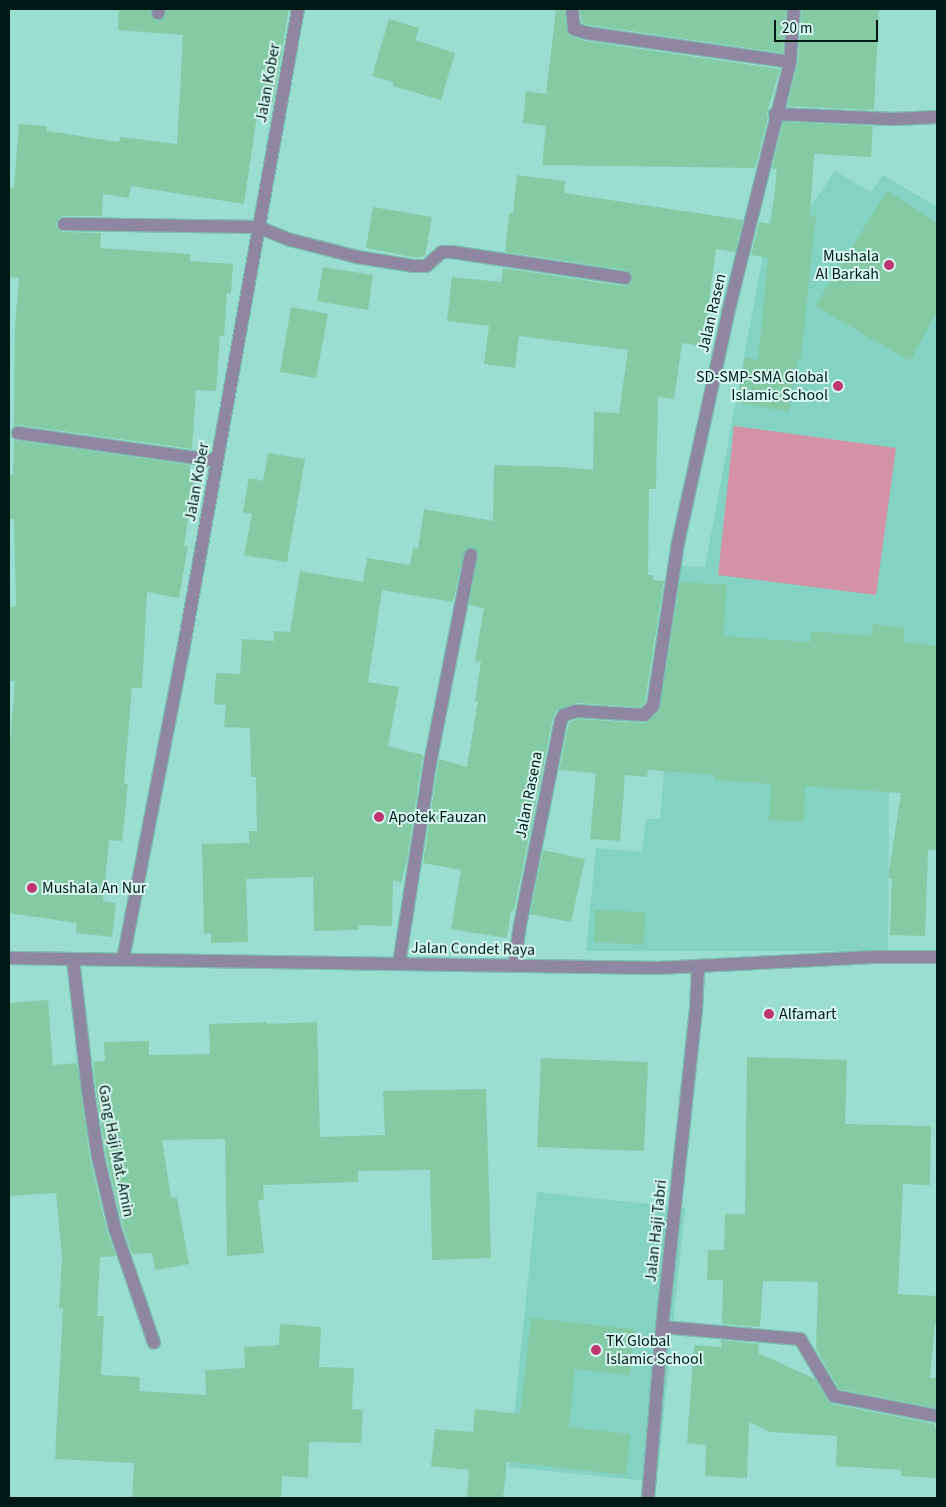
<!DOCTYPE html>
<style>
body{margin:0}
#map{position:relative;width:946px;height:1507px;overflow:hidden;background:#99ded0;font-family:"Source Sans 3",sans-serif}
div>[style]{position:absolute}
.built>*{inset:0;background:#84d2c2}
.green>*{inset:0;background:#d392a5}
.building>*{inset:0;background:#84caa5}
.roads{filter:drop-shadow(1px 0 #7dbbae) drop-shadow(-1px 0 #7dbbae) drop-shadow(0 1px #7dbbae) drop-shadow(0 -1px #7dbbae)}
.minor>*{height:12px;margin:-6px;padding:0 6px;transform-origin:6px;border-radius:6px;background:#8f86a1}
.tertiary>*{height:12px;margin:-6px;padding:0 6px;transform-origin:6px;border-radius:6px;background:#8f86a1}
.dots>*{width:14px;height:14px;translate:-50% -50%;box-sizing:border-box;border:2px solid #d6f7f0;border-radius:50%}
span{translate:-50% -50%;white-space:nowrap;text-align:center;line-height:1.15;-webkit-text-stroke:4px #d6f7f0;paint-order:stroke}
.street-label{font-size:16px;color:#001914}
.poi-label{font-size:16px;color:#001914}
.right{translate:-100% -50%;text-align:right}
.left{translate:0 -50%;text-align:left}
.frame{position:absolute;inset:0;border:10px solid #001914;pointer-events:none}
.scale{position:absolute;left:774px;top:20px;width:104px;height:22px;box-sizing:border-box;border:2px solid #001914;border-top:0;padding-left:6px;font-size:15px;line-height:18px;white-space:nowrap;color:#001914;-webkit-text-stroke:4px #d6f7f0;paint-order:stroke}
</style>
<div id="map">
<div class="built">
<div style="clip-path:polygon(835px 171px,871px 192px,883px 175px,937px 207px,937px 792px,889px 790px,888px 951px,586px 951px,596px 848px,642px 852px,646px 819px,660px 819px,681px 566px,705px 567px,772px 207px,812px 205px)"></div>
<div style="clip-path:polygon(537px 1192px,685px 1208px,657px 1482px,509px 1467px)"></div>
</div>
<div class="green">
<div style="clip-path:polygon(734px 426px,896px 448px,876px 595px,718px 575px)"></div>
</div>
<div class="building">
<div style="clip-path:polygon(119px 9px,151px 9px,150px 16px,157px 21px,164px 18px,167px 9px,289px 9px,273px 102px,259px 102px,244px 204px,131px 186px,129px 198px,103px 194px,102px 216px,64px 216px,60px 217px,56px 223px,57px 228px,63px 232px,101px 233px,100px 248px,190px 254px,190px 261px,233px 264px,231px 293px,227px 293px,224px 336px,220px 336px,216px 391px,196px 390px,192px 449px,19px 425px,14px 426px,15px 328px,19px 278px,9px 277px,9px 187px,14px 188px,19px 124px,47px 126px,47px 131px,119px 142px,120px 137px,177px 144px,183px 35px,118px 30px)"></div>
<div style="clip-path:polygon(556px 9px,564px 9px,568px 35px,585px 41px,780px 69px,767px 113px,768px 118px,755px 168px,542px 165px,546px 126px,523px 123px,526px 91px,546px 94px)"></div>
<div style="clip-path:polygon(580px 9px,786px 9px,783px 53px,589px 25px,582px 23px)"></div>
<div style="clip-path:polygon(802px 9px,879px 9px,874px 110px,787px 106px,798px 63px)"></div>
<div style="clip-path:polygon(389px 19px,419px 28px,415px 40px,455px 53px,441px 100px,393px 86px,393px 82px,372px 76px)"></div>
<div style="clip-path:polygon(783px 122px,873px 126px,871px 157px,814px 154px,810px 215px,816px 215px,801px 358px,798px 358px,789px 412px,737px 402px,745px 357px,758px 360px,768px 258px,751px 255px,759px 222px,771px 224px,777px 169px,772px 169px)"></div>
<div style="clip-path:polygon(517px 175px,565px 181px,564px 193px,743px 220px,735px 252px,716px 249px,703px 346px,682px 343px,674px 399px,658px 397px,656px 489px,649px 489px,648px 575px,653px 575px,653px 580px,664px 581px,645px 702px,641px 707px,576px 703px,557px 710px,553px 718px,514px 911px,511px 911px,507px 938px,451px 929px,461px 870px,423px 863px,439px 759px,467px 767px,478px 701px,475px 701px,481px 662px,475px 661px,484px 608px,469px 605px,478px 552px,472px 547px,465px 550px,453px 602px,382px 590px,368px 682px,399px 687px,388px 746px,423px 755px,407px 860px,401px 883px,393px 880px,392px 926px,358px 925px,358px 930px,314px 931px,313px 877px,246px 879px,248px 942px,211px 943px,211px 933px,204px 934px,202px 844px,249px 843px,249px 831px,257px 831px,256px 777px,251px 777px,250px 728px,224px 727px,226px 705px,214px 704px,216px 673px,240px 674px,242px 639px,274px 641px,274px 631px,290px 632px,300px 571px,363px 582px,367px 558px,410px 565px,413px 548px,418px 549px,424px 509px,493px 521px,494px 465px,563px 467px,593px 470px,594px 412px,619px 413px,628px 350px,519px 336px,515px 368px,484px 364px,489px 326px,447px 321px,452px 277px,501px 282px,503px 268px,624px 286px,632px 283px,632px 275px,626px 270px,505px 252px,509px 213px,513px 213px)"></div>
<div style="clip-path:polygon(887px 191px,937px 223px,937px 312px,910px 361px,815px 306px)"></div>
<div style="clip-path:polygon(373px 207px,432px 217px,425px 256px,417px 258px,366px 248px)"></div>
<div style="clip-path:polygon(323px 267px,373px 275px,368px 310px,317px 301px)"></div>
<div style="clip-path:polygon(291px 307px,328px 314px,316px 378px,280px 372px)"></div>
<div style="clip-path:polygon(14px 440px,190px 465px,190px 477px,195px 478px,184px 546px,188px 546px,179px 598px,147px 592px,142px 688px,132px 688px,124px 783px,128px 784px,122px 841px,109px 840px,103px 901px,116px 903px,112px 937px,76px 933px,77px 923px,9px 913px,9px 757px,15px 681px,9px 681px,9px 607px,15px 607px,16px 604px,14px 519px,9px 519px,9px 475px,13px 475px)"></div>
<div style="clip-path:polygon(268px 453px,305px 459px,287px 562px,244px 555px,252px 514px,243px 512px,249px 478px,263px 481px)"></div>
<div style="clip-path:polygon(680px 582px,727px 585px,723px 636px,811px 642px,811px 631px,872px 636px,873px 624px,905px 628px,903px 642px,937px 646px,937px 850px,928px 850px,925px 936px,890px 935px,892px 879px,888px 878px,901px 793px,805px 786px,804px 822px,769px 820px,771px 784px,714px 780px,715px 775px,648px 770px,647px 777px,625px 775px,620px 841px,590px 839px,596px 773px,559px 770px,569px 723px,577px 719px,644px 723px,659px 712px)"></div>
<div style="clip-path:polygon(543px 850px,585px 859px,571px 922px,530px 914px)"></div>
<div style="clip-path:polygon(595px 910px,645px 912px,644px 945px,594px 942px)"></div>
<div style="clip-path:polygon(48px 1000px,53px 1065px,77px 1063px,90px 1159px,107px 1231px,116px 1256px,100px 1257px,97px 1316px,104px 1316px,101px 1375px,140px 1377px,139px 1391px,206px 1395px,205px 1370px,245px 1368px,244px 1347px,279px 1345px,280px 1324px,321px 1327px,319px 1367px,354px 1368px,352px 1409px,363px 1410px,361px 1443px,309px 1442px,308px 1478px,282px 1476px,281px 1498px,132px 1498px,134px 1463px,55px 1459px,63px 1308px,59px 1308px,62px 1257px,56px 1193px,9px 1196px,9px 1003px)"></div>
<div style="clip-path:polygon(267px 1022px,267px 1024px,317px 1022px,320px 1137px,385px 1135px,383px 1091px,486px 1089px,491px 1258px,432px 1260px,430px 1170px,358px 1171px,358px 1182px,263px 1185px,264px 1200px,258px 1200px,264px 1253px,227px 1256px,225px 1139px,162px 1140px,171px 1198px,177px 1197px,189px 1264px,155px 1270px,152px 1253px,132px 1254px,123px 1227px,106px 1155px,96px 1090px,93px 1062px,105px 1061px,104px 1042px,149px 1041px,149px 1055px,210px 1054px,209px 1024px)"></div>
<div style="clip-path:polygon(747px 1057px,847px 1060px,845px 1124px,931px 1126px,930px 1185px,903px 1184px,898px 1294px,937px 1296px,937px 1324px,935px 1324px,930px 1378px,937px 1378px,936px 1408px,839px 1389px,816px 1349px,818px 1282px,763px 1281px,760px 1327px,722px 1324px,723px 1280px,707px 1280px,708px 1250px,724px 1250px,725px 1214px,745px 1214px)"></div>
<div style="clip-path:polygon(541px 1058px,648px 1062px,644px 1151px,537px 1147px)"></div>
<div style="clip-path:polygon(531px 1318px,634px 1329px,630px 1375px,575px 1369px,569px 1427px,630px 1434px,626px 1475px,507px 1462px,503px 1498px,467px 1497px,469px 1470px,431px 1466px,435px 1429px,473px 1432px,475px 1409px,520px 1414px)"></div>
<div style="clip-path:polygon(721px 1340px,759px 1344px,758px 1353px,815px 1379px,827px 1400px,832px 1404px,935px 1424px,935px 1429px,937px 1429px,937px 1478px,901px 1476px,901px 1470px,836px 1466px,837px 1436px,770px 1432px,749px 1422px,747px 1478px,705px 1476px,706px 1445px,687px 1443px,694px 1345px,721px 1347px)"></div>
</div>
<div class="roads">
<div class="minor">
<div style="left:572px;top:9px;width:20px;rotate:84deg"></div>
<div style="left:574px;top:29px;width:14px;rotate:17deg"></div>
<div style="left:587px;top:33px;width:205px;rotate:8.1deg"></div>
<div style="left:158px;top:13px;width:4px;rotate:-76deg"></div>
<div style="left:775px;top:114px;width:118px;rotate:2.4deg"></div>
<div style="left:893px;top:119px;width:44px;rotate:-2.6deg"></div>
<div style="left:64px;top:224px;width:194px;rotate:0.9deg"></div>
<div style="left:258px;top:227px;width:35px;rotate:22deg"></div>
<div style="left:291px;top:240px;width:68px;rotate:14.4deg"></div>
<div style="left:357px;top:257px;width:58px;rotate:9deg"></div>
<div style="left:414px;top:266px;width:12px"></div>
<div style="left:426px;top:266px;width:21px;rotate:-41deg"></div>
<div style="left:442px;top:252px;width:10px"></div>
<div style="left:452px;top:252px;width:175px;rotate:8.5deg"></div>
<div style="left:18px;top:433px;width:201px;rotate:8deg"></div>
<div style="left:73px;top:959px;width:133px;rotate:83.5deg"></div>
<div style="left:88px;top:1091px;width:67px;rotate:81.4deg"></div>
<div style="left:98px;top:1157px;width:74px;rotate:76.7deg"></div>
<div style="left:115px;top:1229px;width:120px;rotate:71.1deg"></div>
<div style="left:123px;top:959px;width:314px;rotate:-79deg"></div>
<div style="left:183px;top:651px;width:652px;rotate:-79.84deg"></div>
<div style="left:399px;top:964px;width:208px;rotate:-81.2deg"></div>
<div style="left:431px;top:758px;width:207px;rotate:-78.9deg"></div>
<div style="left:514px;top:966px;width:41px;rotate:-81.7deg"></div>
<div style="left:520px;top:925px;width:209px;rotate:-78.7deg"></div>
<div style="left:561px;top:720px;width:6px;rotate:-59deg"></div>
<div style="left:564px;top:715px;width:13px;rotate:-18deg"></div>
<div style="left:576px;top:711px;width:68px;rotate:3.4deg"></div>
<div style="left:644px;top:715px;width:13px;rotate:-45deg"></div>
<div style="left:653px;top:706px;width:165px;rotate:-81.3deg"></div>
<div style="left:678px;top:543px;width:235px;rotate:-77.7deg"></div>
<div style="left:728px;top:313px;width:259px;rotate:-76.1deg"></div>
<div style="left:790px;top:62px;width:53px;rotate:-85.7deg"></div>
<div style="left:662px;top:1327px;width:139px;rotate:5deg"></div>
<div style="left:800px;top:1339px;width:66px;rotate:59.2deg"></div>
<div style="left:834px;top:1396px;width:105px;rotate:11deg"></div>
<div style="left:648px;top:1498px;width:172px;rotate:-85.3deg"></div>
<div style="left:662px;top:1327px;width:319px;rotate:-83.9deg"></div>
<div style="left:696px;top:1010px;width:43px;rotate:-87.3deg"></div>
</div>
<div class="tertiary">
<div style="left:9px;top:958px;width:649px;rotate:0.88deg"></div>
<div style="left:658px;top:968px;width:216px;rotate:-2.9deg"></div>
<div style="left:874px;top:957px;width:63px"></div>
</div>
</div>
<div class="dots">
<div style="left:889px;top:265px;background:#bf356e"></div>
<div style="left:838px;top:386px;background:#bf356e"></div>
<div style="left:379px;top:817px;background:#bf356e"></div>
<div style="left:32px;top:888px;background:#bf356e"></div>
<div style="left:769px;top:1014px;background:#bf356e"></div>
<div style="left:596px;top:1350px;background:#bf356e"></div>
</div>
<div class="street-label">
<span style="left:268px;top:83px;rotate:-80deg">Jalan Kober</span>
<span style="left:712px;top:313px;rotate:-77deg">Jalan Rasen</span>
<span style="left:197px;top:482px;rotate:-80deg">Jalan Kober</span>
<span style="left:529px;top:795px;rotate:-79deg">Jalan Rasena</span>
<span style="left:473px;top:949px;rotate:1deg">Jalan Condet Raya</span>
<span style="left:116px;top:1151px;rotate:79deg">Gang Haji Mat. Amin</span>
<span style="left:656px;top:1231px;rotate:-84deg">Jalan Haji Tabri</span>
</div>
<div class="poi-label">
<span class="right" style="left:879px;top:265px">Mushala<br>Al Barkah</span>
<span class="right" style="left:828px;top:386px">SD-SMP-SMA Global<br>Islamic School</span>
<span class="left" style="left:389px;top:817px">Apotek Fauzan</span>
<span class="left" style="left:42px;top:888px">Mushala An Nur</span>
<span class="left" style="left:779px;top:1014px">Alfamart</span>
<span class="left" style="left:606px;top:1350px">TK Global<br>Islamic School</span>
</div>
<div class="frame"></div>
<div class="scale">20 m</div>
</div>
